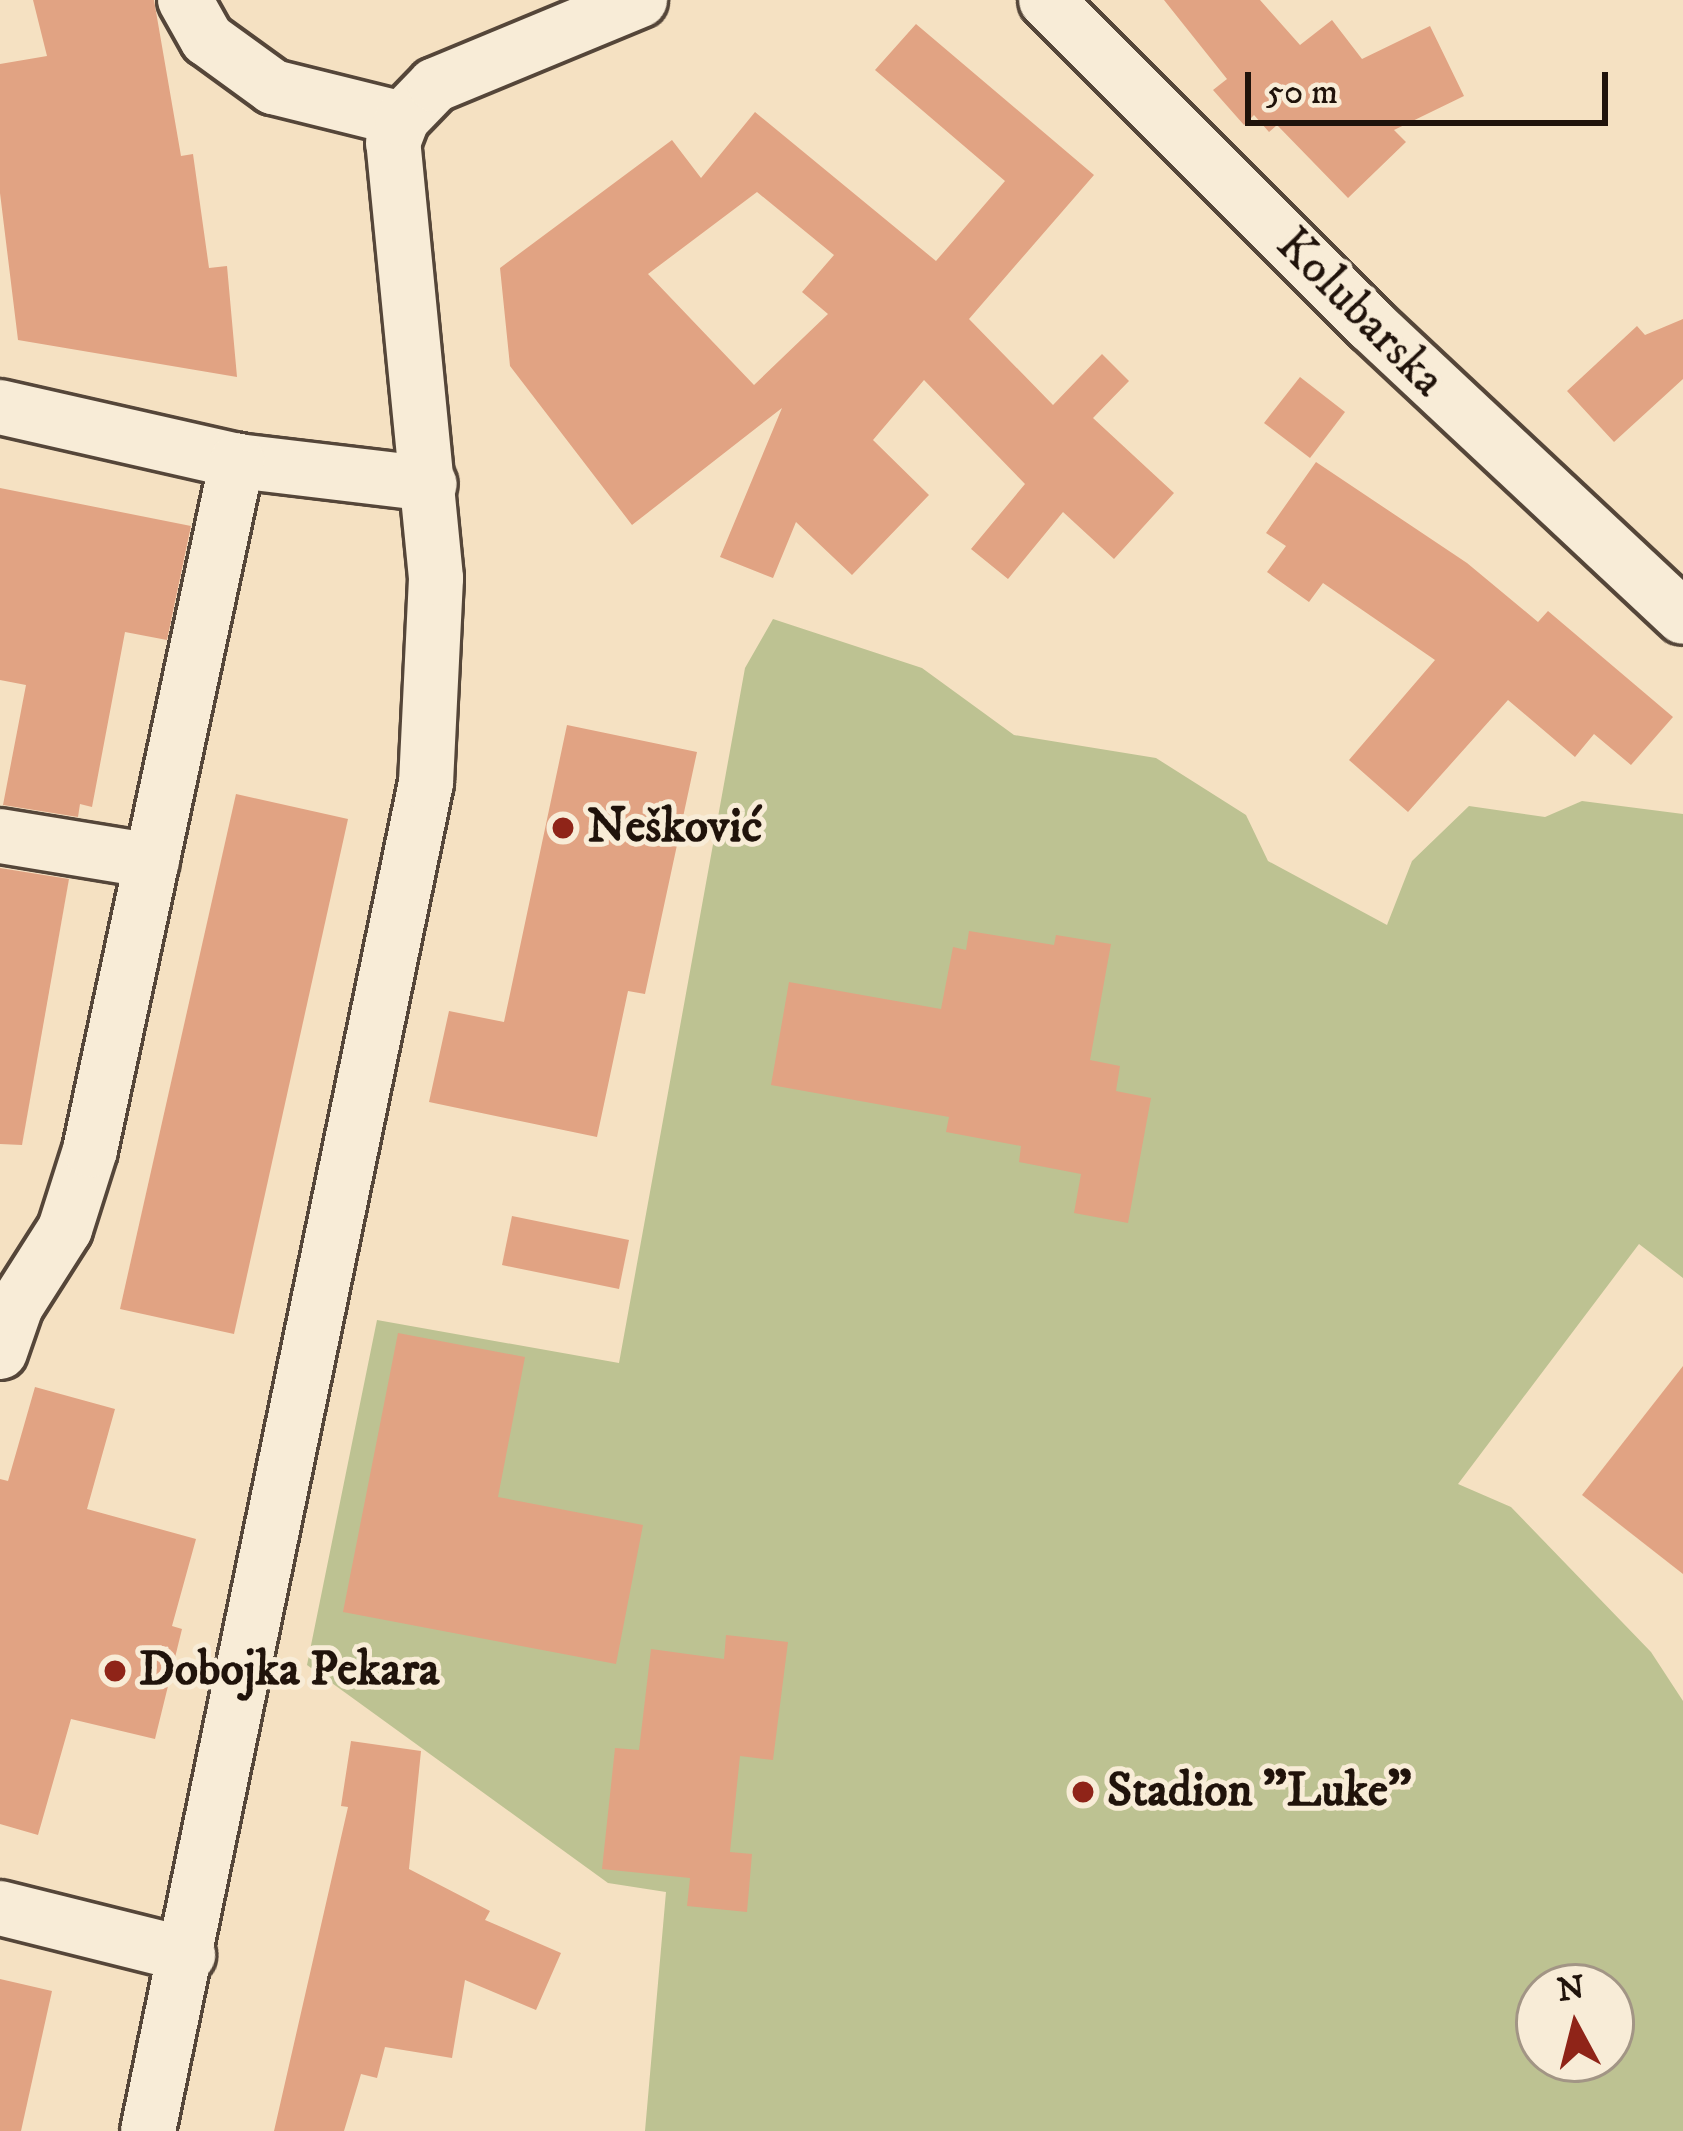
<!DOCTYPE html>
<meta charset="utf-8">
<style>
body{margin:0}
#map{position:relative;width:1683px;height:2131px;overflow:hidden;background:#f5e1c2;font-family:"IM FELL DW Pica",serif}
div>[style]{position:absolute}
.green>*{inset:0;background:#bdc292}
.building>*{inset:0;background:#e1a383}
.roads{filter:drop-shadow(3px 0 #554639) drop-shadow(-3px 0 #554639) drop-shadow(0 3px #554639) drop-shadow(0 -3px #554639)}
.minor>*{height:54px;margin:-27px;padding:0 27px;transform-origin:27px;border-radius:27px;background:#f8ecd7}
.dots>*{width:33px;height:33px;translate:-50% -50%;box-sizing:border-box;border:6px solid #f8ecd7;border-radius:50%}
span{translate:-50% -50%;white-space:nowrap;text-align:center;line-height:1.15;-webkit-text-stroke:10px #f8ecd7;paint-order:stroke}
.street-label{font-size:48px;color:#20130b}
.poi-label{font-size:48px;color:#20130b;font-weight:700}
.left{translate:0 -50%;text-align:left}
.north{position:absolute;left:1515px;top:1963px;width:120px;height:120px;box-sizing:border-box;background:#f8ecd7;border:3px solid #a29585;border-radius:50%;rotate:353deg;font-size:33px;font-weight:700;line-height:48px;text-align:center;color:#20130b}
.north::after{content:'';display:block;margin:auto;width:42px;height:54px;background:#8f2418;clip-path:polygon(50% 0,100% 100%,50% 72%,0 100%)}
.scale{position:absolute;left:1245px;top:72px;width:363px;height:54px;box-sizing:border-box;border:6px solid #20130b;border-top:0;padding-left:15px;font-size:36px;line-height:42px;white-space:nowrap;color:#20130b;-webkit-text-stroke:9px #f8ecd7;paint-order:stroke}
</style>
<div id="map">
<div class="green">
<div style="clip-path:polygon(evenodd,773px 619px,922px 668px,1014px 735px,1156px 758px,1246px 815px,1268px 861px,1387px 925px,1412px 861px,1469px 806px,1545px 817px,1582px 801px,1683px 814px,1683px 1278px,1639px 1244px,1458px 1484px,1511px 1507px,1651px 1652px,1683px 1701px,1683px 2131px,645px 2131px,666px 1892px,608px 1883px,307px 1665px,377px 1320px,619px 1363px,745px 668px,773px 619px,1539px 1987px,1611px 1987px,1611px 2059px,1539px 2059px,1539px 1987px)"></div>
</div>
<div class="building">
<div style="clip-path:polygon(33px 0,154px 0,181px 156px,193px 154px,209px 268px,227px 266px,237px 377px,18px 340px,0 193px,0 64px,47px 56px)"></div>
<div style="clip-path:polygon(1164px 0,1260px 0,1300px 45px,1332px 20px,1362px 59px,1430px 26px,1464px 96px,1394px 130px,1406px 142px,1348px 198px,1277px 125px,1269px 132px,1254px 115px,1244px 125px,1213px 90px,1227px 79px)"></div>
<div style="clip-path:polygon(evenodd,916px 24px,1094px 175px,969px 319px,1053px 405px,1102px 354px,1129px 381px,1093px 418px,1174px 493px,1114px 559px,1063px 512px,1008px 579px,971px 549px,1025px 484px,924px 380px,873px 440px,929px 495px,852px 575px,796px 522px,773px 578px,720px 557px,782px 408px,632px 525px,510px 366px,500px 268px,672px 140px,701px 178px,755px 112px,936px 261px,1005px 181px,875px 70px,916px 24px,757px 192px,834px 255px,802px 292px,828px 314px,754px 385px,648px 274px,757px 192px)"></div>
<div style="clip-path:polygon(1683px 319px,1683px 379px,1614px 442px,1567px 391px,1637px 326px,1645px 335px)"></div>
<div style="clip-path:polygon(1300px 377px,1345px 412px,1310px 458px,1264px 423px)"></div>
<div style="clip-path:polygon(1316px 462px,1467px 563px,1538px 622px,1548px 611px,1673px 717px,1631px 765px,1594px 734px,1575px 757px,1508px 700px,1408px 812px,1349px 760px,1435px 660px,1323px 583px,1309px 602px,1267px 572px,1286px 546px,1266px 533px)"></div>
<div style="clip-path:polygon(0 488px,191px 526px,167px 640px,125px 632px,92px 807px,80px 804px,78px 817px,3px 805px,26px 685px,0 680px)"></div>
<div style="clip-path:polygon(567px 725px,697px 752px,645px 994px,628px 991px,597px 1137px,429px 1102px,449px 1011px,504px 1022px)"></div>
<div style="clip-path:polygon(236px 794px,348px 819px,234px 1334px,120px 1309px)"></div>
<div style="clip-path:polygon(0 868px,69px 879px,22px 1145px,0 1144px)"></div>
<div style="clip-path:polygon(969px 931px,1054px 945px,1056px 935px,1111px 944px,1090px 1060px,1120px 1066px,1116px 1091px,1151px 1098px,1128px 1223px,1074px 1213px,1081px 1174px,1019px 1162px,1021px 1146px,946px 1132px,949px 1117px,771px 1085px,789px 982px,941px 1009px,953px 947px,966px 950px)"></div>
<div style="clip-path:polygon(512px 1216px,629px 1240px,619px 1289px,502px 1265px)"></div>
<div style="clip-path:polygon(398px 1333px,525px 1357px,498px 1497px,643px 1525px,616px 1664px,343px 1612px)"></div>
<div style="clip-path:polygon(1683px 1366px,1683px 1574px,1582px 1495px)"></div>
<div style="clip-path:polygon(35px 1387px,115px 1409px,87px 1509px,196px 1539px,172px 1626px,182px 1629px,155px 1739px,71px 1719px,38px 1835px,0 1824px,0 1479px,8px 1481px)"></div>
<div style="clip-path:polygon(726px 1635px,788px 1642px,773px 1760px,740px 1756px,730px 1852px,752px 1854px,747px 1912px,687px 1906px,690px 1878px,602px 1869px,615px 1748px,639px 1750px,651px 1649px,724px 1659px)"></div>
<div style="clip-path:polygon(351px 1741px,421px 1751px,409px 1869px,490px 1911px,485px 1920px,561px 1953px,536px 2010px,465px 1980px,452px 2058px,385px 2047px,377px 2078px,361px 2074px,344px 2131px,274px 2131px,348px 1807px,341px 1806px)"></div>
<div style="clip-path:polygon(0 1979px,52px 1991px,21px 2131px,0 2131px)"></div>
</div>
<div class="roads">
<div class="minor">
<div style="left:185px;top:0;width:45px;rotate:60.6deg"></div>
<div style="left:207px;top:39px;width:82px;rotate:36deg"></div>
<div style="left:273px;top:87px;width:133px;rotate:13.9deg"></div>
<div style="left:1046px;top:0;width:460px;rotate:45deg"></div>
<div style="left:1371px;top:325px;width:427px;rotate:43.1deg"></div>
<div style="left:0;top:407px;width:243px;rotate:12.8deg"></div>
<div style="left:237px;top:461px;width:194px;rotate:6.8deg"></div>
<div style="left:0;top:836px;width:154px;rotate:9.3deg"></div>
<div style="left:0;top:1352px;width:49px;rotate:-70.8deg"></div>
<div style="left:16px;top:1306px;width:91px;rotate:-57.5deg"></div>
<div style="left:65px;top:1229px;width:83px;rotate:-72.4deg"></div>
<div style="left:90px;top:1150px;width:705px;rotate:-77.96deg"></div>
<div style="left:0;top:1908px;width:194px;rotate:14deg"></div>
<div style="left:148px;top:2131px;width:1376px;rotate:-78.35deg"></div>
<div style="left:426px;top:783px;width:205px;rotate:-87.2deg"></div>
<div style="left:436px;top:578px;width:437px;rotate:-95.6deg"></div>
<div style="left:393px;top:143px;width:26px;rotate:-69deg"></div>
<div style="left:402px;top:119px;width:47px;rotate:-45.9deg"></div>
<div style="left:435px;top:85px;width:222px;rotate:-22.5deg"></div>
</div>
</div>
<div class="dots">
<div style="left:563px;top:828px;background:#8f2418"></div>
<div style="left:115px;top:1671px;background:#8f2418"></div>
<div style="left:1083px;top:1792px;background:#8f2418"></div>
</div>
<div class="street-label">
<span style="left:1360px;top:313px;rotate:45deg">Kolubarska</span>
</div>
<div class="poi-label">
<span class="left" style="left:587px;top:828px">Nešković</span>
<span class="left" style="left:139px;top:1671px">Dobojka Pekara</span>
<span class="left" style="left:1107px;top:1792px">Stadion "Luke"</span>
</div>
<div class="north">N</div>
<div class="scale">50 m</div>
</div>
